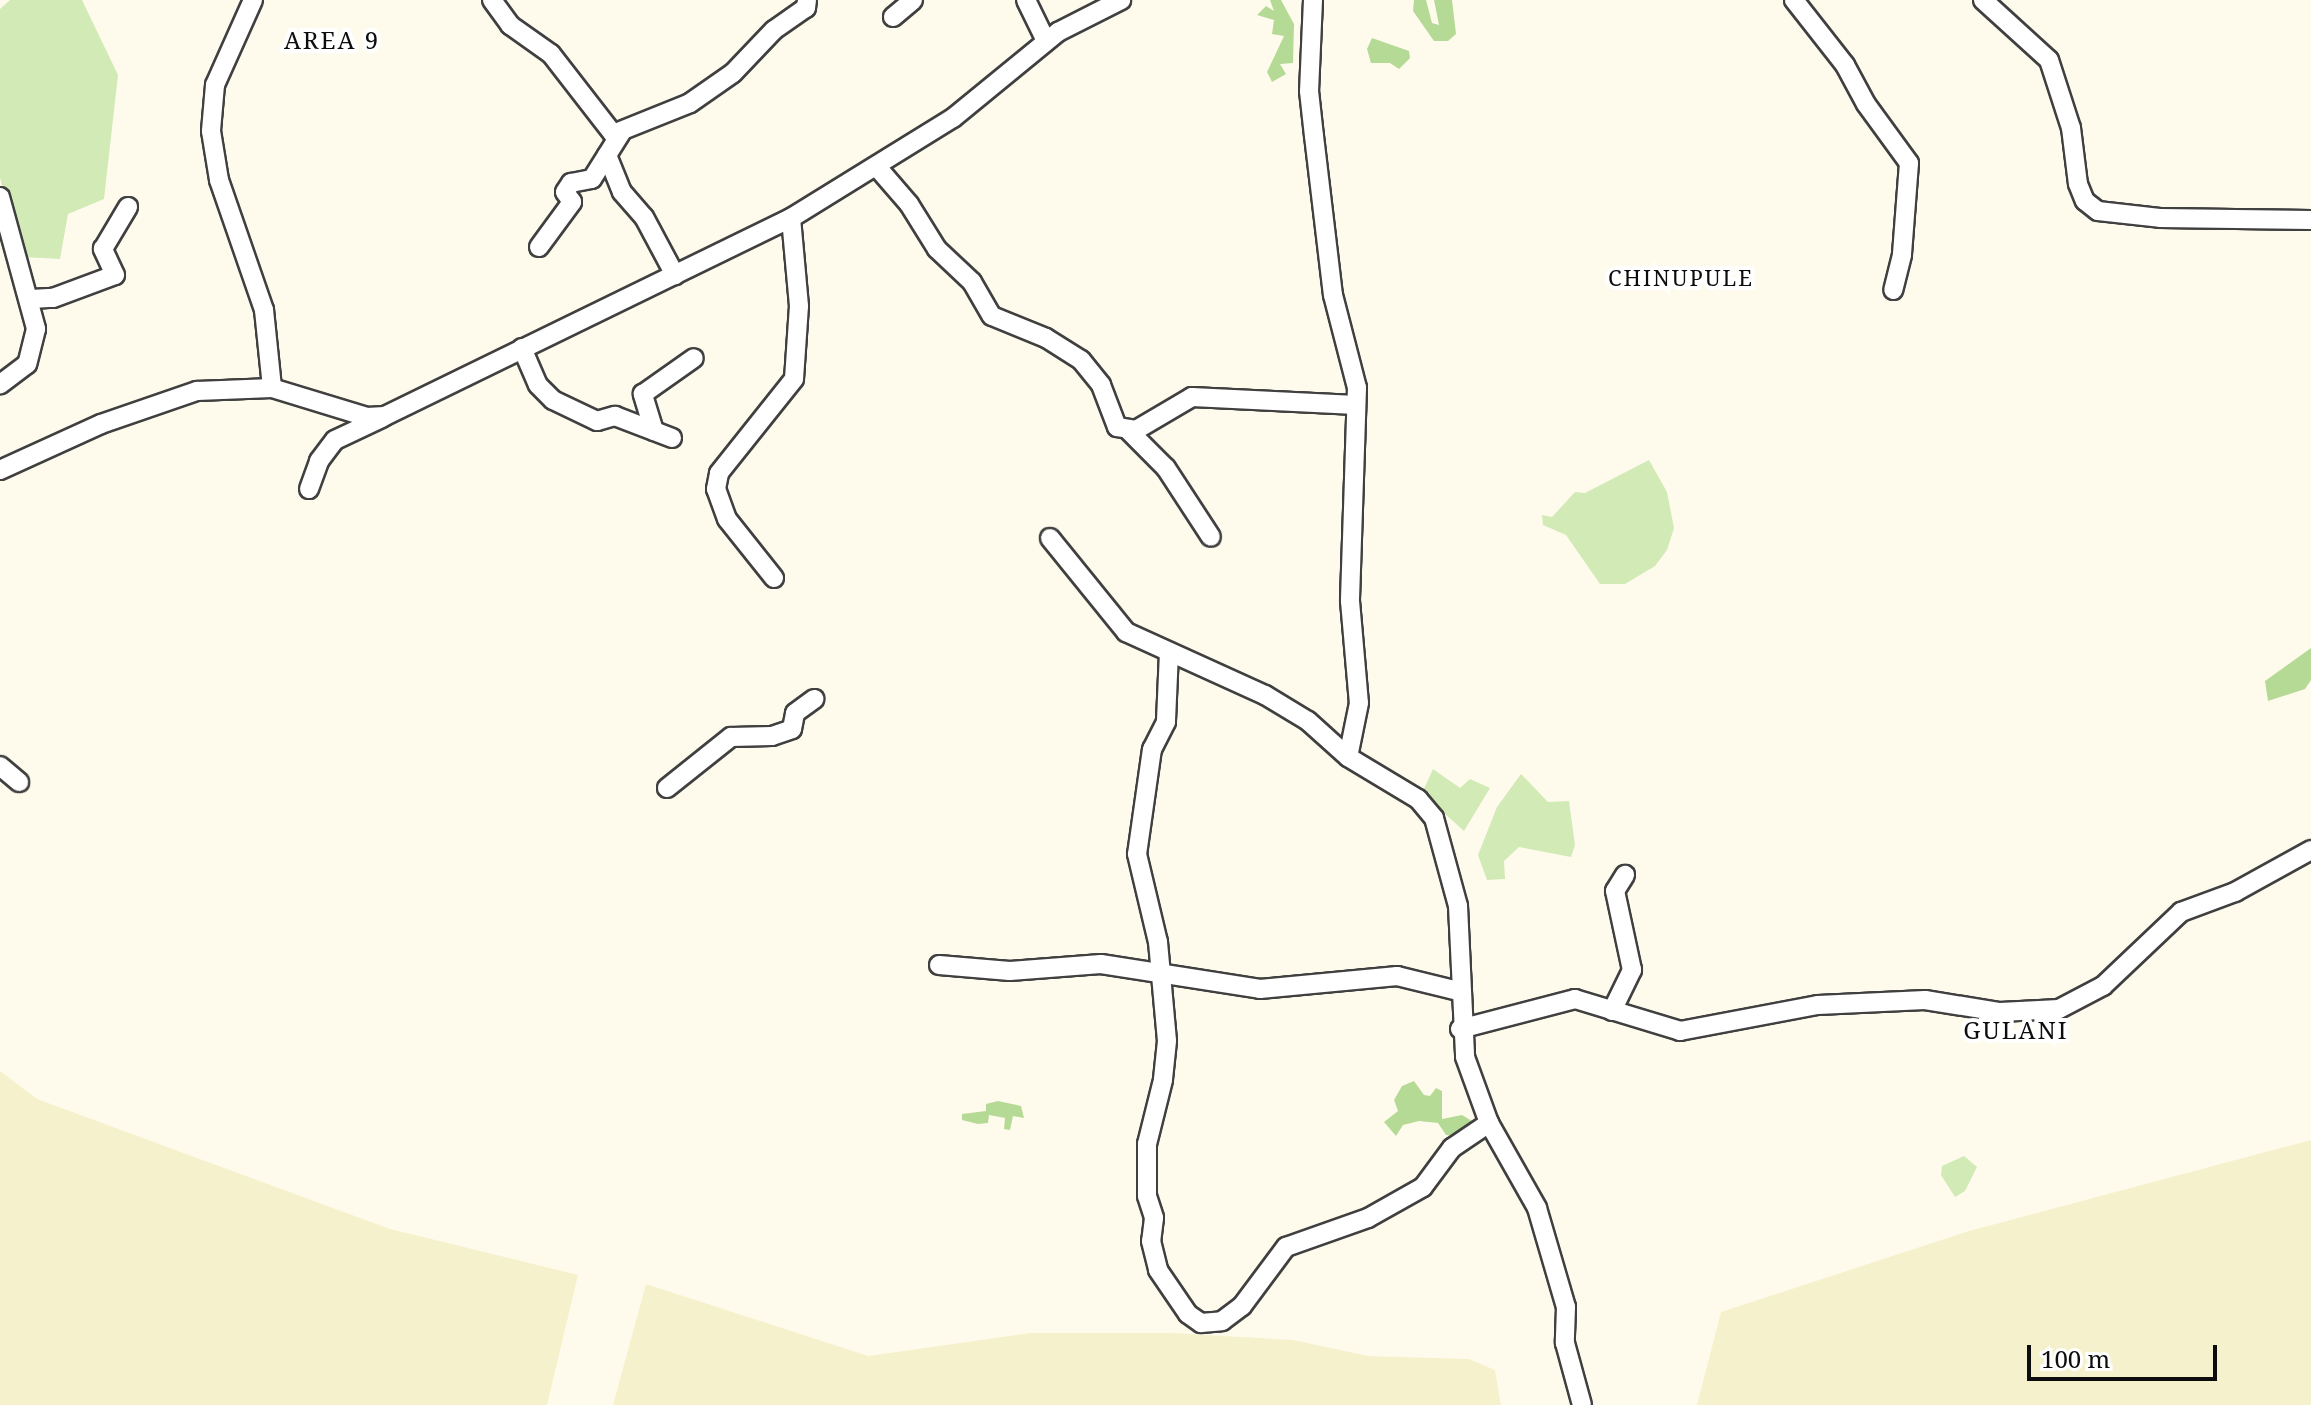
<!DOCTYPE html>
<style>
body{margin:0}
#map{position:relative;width:2311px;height:1405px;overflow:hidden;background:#fffbec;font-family:"Noto Serif",serif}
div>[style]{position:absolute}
.farmland>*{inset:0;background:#f5f1cc}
.green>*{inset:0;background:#d1eab6}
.forest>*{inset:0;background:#b5da95}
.roads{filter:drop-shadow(2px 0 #404040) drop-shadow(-2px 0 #404040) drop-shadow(0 2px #404040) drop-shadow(0 -2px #404040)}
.minor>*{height:18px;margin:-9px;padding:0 9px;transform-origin:9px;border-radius:9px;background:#fff}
span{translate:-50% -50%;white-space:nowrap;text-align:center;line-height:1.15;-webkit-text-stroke:8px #fff;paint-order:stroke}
.neighbourhood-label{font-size:22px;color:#0d0d0d;letter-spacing:2px}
.quarter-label{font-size:24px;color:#0d0d0d;letter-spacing:2px}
.scale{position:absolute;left:2027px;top:1345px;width:190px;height:36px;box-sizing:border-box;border:4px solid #0d0d0d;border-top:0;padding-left:10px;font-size:24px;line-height:28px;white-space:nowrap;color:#0d0d0d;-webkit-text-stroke:6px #fff;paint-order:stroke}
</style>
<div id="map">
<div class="farmland">
<div style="clip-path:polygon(0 1071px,37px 1099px,390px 1229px,578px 1275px,547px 1405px,0 1405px)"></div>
<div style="clip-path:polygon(2311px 1140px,2311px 1405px,1697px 1405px,1721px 1312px,1969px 1231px)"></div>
<div style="clip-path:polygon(646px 1284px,868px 1356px,1030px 1333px,1172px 1333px,1293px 1340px,1368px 1356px,1469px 1359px,1495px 1370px,1501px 1405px,613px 1405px)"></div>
</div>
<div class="green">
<div style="clip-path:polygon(10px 0,82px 0,118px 75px,104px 199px,68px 214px,60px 259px,23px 257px,0 178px,0 9px)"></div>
<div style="clip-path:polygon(1649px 460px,1667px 492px,1674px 528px,1667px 550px,1655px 566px,1625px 584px,1600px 584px,1566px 535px,1543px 525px,1542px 515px,1552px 517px,1575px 492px,1585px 493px)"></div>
<div style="clip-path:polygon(1433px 769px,1460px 788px,1470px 779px,1490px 788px,1464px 831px,1422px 793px)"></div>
<div style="clip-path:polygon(1521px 774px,1548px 802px,1569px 801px,1575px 845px,1571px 857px,1519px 847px,1504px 861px,1505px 879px,1487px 880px,1478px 855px,1497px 807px)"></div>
<div style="clip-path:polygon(1964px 1156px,1977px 1167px,1965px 1191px,1955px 1197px,1941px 1175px,1942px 1166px)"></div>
</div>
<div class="forest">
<div style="clip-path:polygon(1270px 0,1281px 0,1294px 24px,1293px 63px,1280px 64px,1286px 74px,1272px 82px,1267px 72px,1284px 36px,1272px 34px,1274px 20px,1257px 15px,1266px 6px,1274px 11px)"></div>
<div style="clip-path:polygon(1414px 0,1426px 0,1432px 23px,1439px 25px,1434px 0,1452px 0,1456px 34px,1448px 41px,1434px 41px,1413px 11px)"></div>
<div style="clip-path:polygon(1372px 38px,1409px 51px,1410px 58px,1399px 69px,1390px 63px,1371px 63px,1367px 49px)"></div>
<div style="clip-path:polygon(2311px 648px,2311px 680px,2305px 689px,2268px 701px,2265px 681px)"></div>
<div style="clip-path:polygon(1414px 1081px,1424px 1095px,1430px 1096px,1436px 1088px,1442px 1091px,1442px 1119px,1462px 1115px,1477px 1124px,1456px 1136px,1446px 1135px,1438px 1123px,1419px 1121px,1403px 1125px,1396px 1136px,1384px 1122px,1398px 1111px,1394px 1100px,1402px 1086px)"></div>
<div style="clip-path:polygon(998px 1101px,1021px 1106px,1024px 1118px,1013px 1116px,1010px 1130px,1004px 1129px,1005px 1118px,989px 1115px,988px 1123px,978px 1124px,962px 1120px,962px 1114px,986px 1111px,986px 1104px)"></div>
</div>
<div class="roads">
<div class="minor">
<div style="left:253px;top:0;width:93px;rotate:114.1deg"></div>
<div style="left:215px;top:85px;width:46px;rotate:95deg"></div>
<div style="left:211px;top:131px;width:50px;rotate:80.7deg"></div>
<div style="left:219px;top:180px;width:138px;rotate:70.9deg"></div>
<div style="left:264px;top:310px;width:78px;rotate:84.1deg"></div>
<div style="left:492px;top:0;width:31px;rotate:54deg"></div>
<div style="left:510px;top:25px;width:50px;rotate:35.3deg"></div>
<div style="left:551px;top:54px;width:101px;rotate:52.2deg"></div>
<div style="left:613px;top:134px;width:83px;rotate:-21.9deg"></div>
<div style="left:690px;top:103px;width:52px;rotate:-34.9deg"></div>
<div style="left:733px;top:73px;width:59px;rotate:-46.4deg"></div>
<div style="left:774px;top:30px;width:39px;rotate:-35deg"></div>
<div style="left:806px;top:8px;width:8px;rotate:-83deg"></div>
<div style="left:1026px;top:0;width:46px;rotate:64deg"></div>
<div style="left:1313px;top:0;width:91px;rotate:92.5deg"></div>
<div style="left:1309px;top:91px;width:45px;rotate:83.7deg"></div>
<div style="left:1314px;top:136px;width:160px;rotate:83.2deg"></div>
<div style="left:1333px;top:295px;width:96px;rotate:75.5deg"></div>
<div style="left:1357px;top:388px;width:213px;rotate:91.9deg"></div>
<div style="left:1350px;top:601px;width:102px;rotate:85deg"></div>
<div style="left:1359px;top:703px;width:55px;rotate:101.5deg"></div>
<div style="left:1794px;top:0;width:83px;rotate:51.9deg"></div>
<div style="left:1845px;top:65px;width:44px;rotate:61.7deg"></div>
<div style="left:1866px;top:104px;width:73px;rotate:53.9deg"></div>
<div style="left:1909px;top:163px;width:92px;rotate:94.4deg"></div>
<div style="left:1902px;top:255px;width:36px;rotate:104deg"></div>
<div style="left:1983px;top:0;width:89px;rotate:42.3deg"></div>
<div style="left:2049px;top:60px;width:71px;rotate:72.1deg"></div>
<div style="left:2071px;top:128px;width:56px;rotate:82.9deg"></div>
<div style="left:2078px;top:184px;width:18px;rotate:68deg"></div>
<div style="left:2085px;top:201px;width:16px;rotate:38deg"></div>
<div style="left:2098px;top:211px;width:62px;rotate:6.4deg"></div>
<div style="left:2160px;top:218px;width:151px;rotate:0.8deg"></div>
<div style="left:893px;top:17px;width:26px;rotate:-40deg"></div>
<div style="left:607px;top:155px;width:40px;rotate:68deg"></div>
<div style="left:622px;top:192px;width:33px;rotate:49deg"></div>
<div style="left:644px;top:217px;width:66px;rotate:61.9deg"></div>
<div style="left:877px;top:167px;width:49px;rotate:49.1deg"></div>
<div style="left:909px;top:204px;width:53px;rotate:58.1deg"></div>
<div style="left:937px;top:249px;width:48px;rotate:43.3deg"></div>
<div style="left:972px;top:282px;width:39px;rotate:60deg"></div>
<div style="left:992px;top:316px;width:58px;rotate:22.2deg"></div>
<div style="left:1046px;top:338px;width:41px;rotate:32.2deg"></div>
<div style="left:1081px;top:360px;width:32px;rotate:51deg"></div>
<div style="left:1101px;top:385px;width:45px;rotate:69.1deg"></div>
<div style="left:1117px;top:427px;width:19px;rotate:9deg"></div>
<div style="left:1136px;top:430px;width:65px;rotate:-30.5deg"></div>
<div style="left:1192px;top:397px;width:164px;rotate:2.8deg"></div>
<div style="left:0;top:197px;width:137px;rotate:74.7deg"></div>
<div style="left:36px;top:329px;width:36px;rotate:104deg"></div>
<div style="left:27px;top:364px;width:34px;rotate:143deg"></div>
<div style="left:539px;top:247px;width:56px;rotate:-53.7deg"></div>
<div style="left:572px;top:202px;width:12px;rotate:-125deg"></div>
<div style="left:565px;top:192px;width:11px;rotate:-56deg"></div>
<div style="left:571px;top:183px;width:21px;rotate:-11deg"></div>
<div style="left:592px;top:179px;width:54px;rotate:-57.8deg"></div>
<div style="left:31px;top:299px;width:22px;rotate:-3deg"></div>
<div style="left:53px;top:298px;width:66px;rotate:-20.4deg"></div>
<div style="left:115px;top:275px;width:29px;rotate:-115deg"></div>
<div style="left:103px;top:249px;width:49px;rotate:-59.2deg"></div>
<div style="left:522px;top:348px;width:40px;rotate:66.6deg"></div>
<div style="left:538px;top:385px;width:21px;rotate:45deg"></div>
<div style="left:553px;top:400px;width:49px;rotate:25.5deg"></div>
<div style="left:597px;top:421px;width:19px;rotate:-16deg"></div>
<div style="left:615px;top:416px;width:61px;rotate:21.1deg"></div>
<div style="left:654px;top:431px;width:39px;rotate:-107deg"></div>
<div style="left:643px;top:394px;width:62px;rotate:-35.2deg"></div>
<div style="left:1129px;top:431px;width:52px;rotate:45deg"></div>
<div style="left:1166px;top:468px;width:82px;rotate:56.9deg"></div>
<div style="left:0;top:470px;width:111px;rotate:-24.5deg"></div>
<div style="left:101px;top:424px;width:102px;rotate:-19deg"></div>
<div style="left:197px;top:391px;width:75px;rotate:-2.3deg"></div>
<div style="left:272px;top:388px;width:99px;rotate:17deg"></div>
<div style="left:367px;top:417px;width:18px;rotate:-3deg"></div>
<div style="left:385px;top:416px;width:452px;rotate:-26deg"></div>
<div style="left:791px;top:218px;width:190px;rotate:-31.7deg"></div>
<div style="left:953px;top:118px;width:136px;rotate:-39.3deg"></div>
<div style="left:1058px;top:32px;width:71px;rotate:-26.9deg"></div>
<div style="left:309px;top:489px;width:30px;rotate:-70deg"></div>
<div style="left:319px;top:461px;width:26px;rotate:-53deg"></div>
<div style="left:335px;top:440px;width:52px;rotate:-25.1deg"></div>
<div style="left:1050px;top:538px;width:121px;rotate:51deg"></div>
<div style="left:1126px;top:632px;width:153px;rotate:24.4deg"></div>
<div style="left:1265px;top:695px;width:50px;rotate:31.2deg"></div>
<div style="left:1308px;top:721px;width:54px;rotate:42deg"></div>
<div style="left:1348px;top:757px;width:82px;rotate:31deg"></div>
<div style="left:1418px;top:799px;width:25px;rotate:50deg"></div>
<div style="left:1434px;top:818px;width:91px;rotate:74.7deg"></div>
<div style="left:1458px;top:906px;width:151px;rotate:87.3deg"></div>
<div style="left:1465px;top:1057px;width:70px;rotate:70deg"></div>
<div style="left:1489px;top:1123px;width:98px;rotate:60.5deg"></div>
<div style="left:1537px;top:1208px;width:103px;rotate:73.7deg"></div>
<div style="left:1566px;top:1307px;width:36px;rotate:92deg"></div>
<div style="left:1565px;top:1343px;width:64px;rotate:74.7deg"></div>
<div style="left:774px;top:578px;width:75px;rotate:-128.5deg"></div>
<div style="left:727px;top:519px;width:32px;rotate:-110deg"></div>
<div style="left:716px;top:489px;width:16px;rotate:-79deg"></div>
<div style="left:719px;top:473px;width:120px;rotate:-51.4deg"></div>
<div style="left:794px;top:379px;width:73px;rotate:-86.1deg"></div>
<div style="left:799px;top:306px;width:88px;rotate:-95.2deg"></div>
<div style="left:1169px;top:652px;width:70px;rotate:92.5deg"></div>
<div style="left:1166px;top:722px;width:30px;rotate:117deg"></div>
<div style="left:1152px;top:749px;width:106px;rotate:98.1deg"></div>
<div style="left:1137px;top:854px;width:90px;rotate:76.6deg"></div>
<div style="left:1158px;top:942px;width:99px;rotate:84.8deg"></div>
<div style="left:1167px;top:1041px;width:39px;rotate:96deg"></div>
<div style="left:1163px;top:1080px;width:66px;rotate:104deg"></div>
<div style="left:1147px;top:1144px;width:52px;rotate:90deg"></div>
<div style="left:1147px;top:1196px;width:23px;rotate:72deg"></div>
<div style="left:1154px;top:1218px;width:23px;rotate:97deg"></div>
<div style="left:1151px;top:1241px;width:30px;rotate:76deg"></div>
<div style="left:1158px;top:1270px;width:53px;rotate:55.7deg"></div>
<div style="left:1188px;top:1314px;width:16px;rotate:35deg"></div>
<div style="left:1201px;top:1323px;width:21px;rotate:-5deg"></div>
<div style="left:1222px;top:1321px;width:25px;rotate:-37deg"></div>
<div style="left:1242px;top:1306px;width:74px;rotate:-53.3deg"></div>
<div style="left:1286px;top:1247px;width:87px;rotate:-19.5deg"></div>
<div style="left:1368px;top:1218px;width:63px;rotate:-29.4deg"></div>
<div style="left:1423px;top:1187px;width:49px;rotate:-53.4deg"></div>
<div style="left:1452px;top:1148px;width:45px;rotate:-34deg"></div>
<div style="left:0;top:766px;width:25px;rotate:40deg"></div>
<div style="left:667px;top:788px;width:82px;rotate:-38.6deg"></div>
<div style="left:731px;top:737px;width:41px;rotate:-1.4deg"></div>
<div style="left:772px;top:736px;width:21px;rotate:-19deg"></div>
<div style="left:792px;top:729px;width:16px;rotate:-79deg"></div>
<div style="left:795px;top:713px;width:24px;rotate:-36deg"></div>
<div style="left:939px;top:965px;width:71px;rotate:4.8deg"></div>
<div style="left:1010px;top:971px;width:91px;rotate:-4.4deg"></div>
<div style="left:1101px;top:964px;width:161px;rotate:8.9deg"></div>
<div style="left:1260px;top:989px;width:138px;rotate:-5.4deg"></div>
<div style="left:1397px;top:976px;width:63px;rotate:13.8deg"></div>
<div style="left:1612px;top:1011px;width:46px;rotate:-64deg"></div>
<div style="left:1632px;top:970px;width:81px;rotate:-102.1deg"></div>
<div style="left:1615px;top:891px;width:19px;rotate:-58deg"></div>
<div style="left:1460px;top:1029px;width:119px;rotate:-14.6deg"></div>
<div style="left:1575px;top:999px;width:110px;rotate:16.9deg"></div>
<div style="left:1680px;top:1031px;width:140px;rotate:-10.7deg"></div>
<div style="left:1818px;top:1005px;width:107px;rotate:-2.7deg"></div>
<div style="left:1925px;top:1000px;width:76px;rotate:9.1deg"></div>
<div style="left:2000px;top:1012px;width:59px;rotate:-2.9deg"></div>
<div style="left:2059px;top:1009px;width:50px;rotate:-27.6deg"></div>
<div style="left:2103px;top:986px;width:108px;rotate:-43.5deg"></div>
<div style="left:2181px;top:912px;width:58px;rotate:-20.3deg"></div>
<div style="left:2235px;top:892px;width:87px;rotate:-28.9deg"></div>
</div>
</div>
<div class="neighbourhood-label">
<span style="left:1681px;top:278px">CHINUPULE</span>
</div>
<div class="quarter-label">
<span style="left:332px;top:40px">AREA 9</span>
<span style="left:2016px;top:1030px">GULANI</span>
</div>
<div class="scale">100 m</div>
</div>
